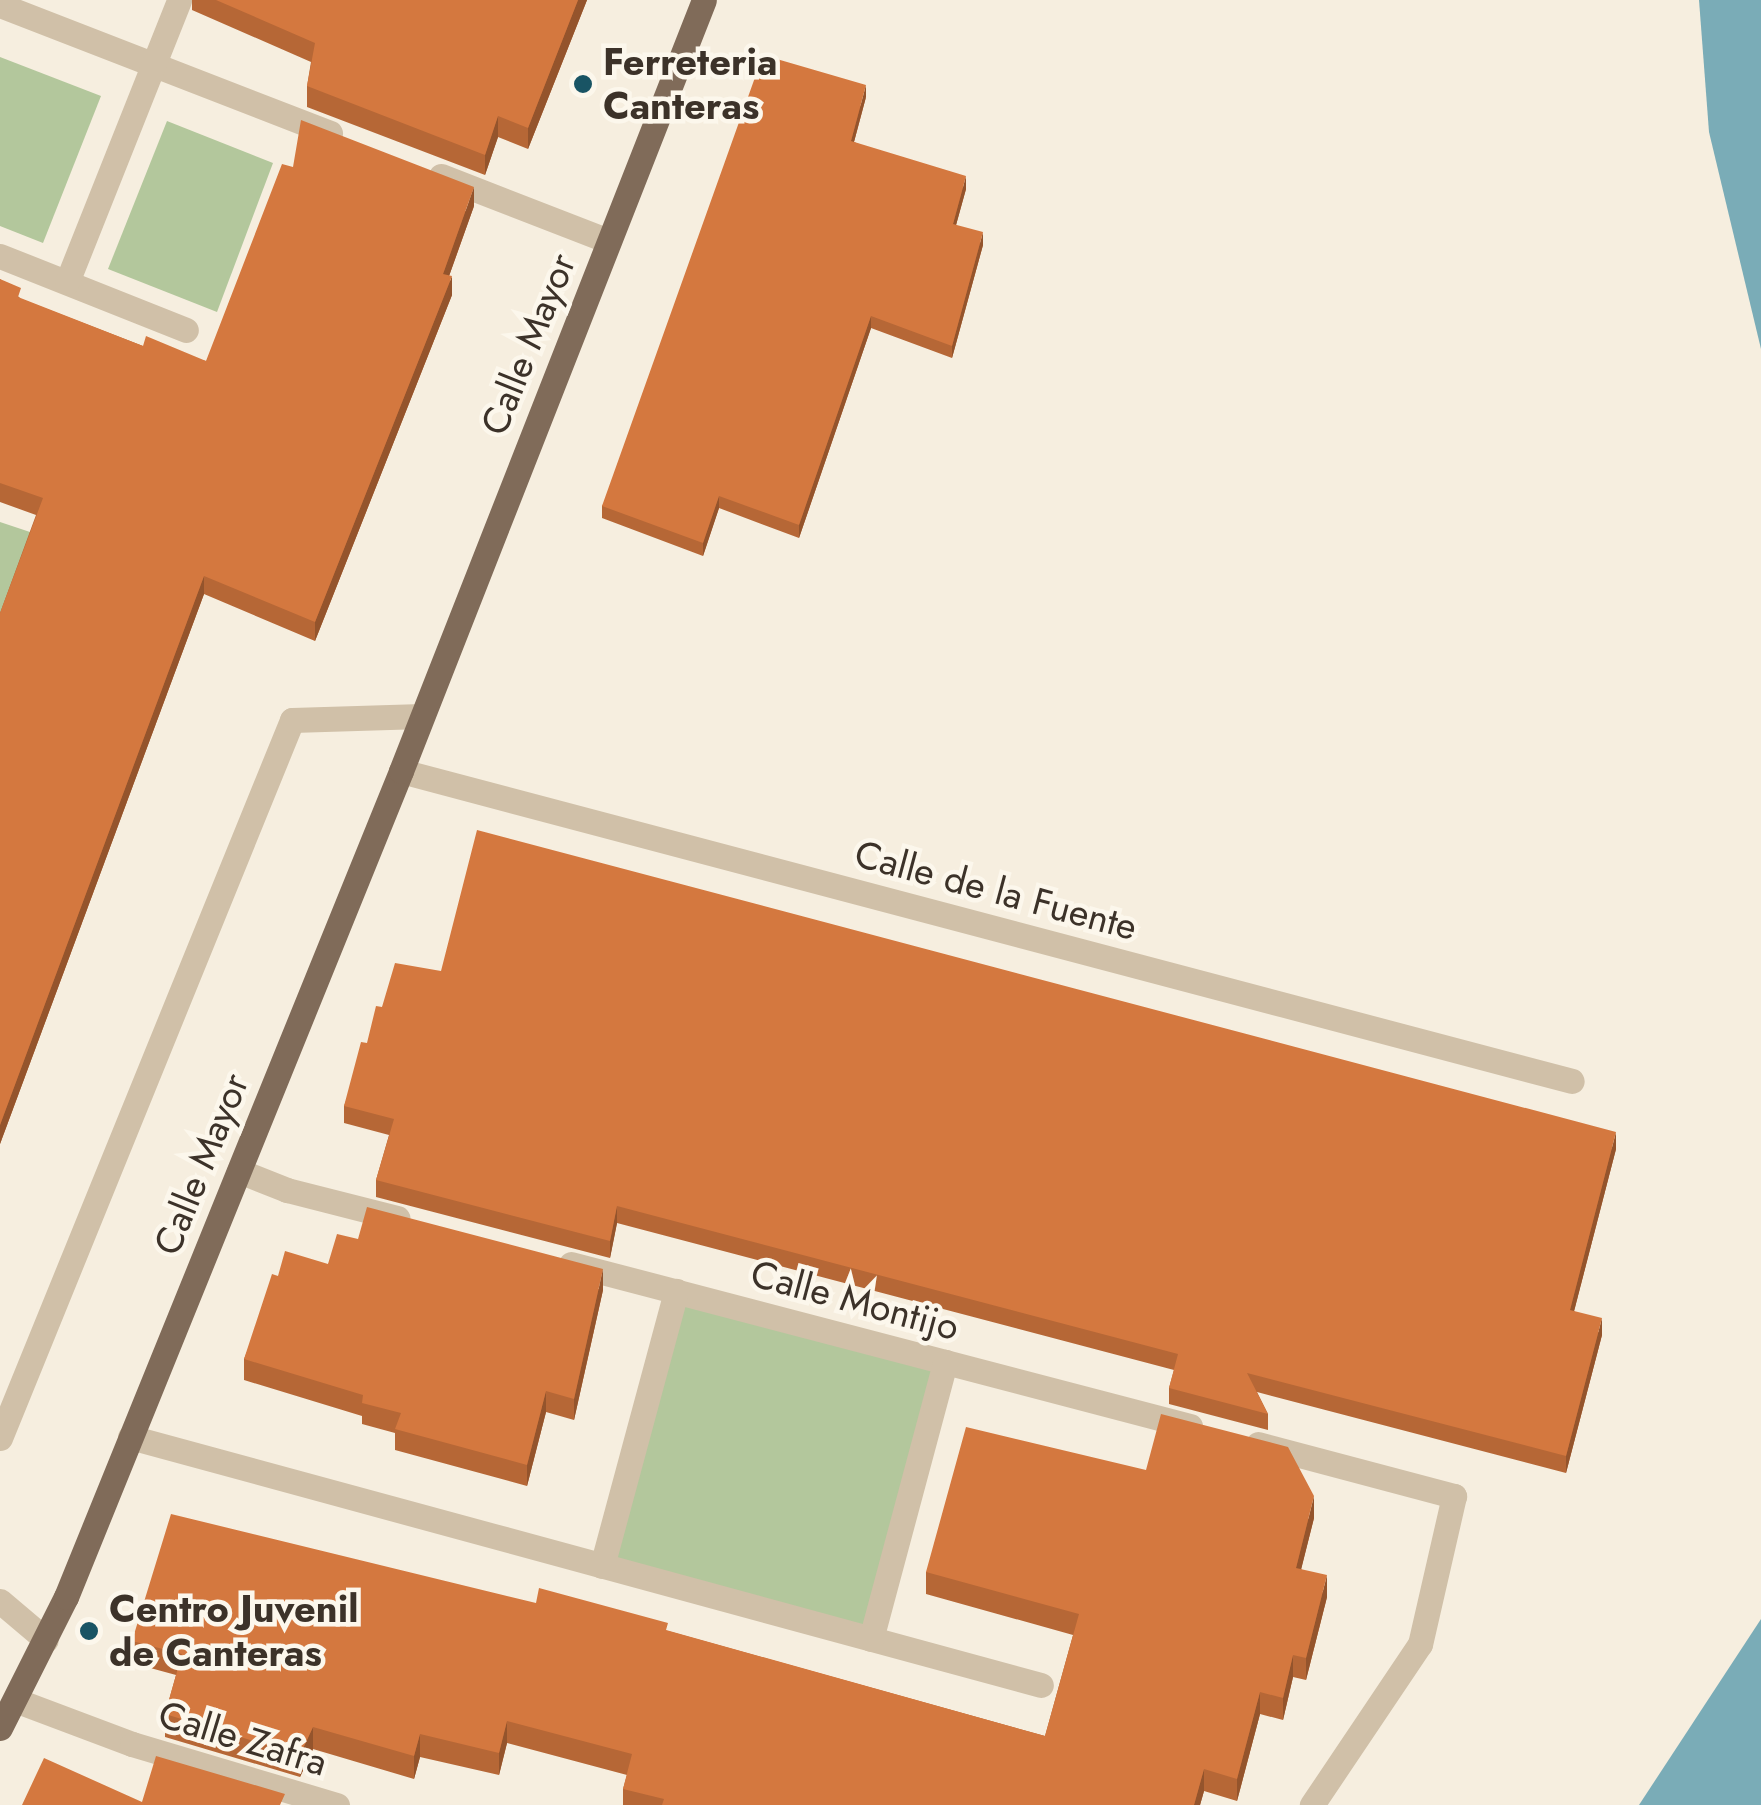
<!DOCTYPE html>
<style>
body{margin:0}
#map{position:relative;width:1761px;height:1805px;overflow:hidden;background:#f6eedf;font-family:Jost,sans-serif}
div>[style]{position:absolute}
.green>*{inset:0;background:#b3c79c}
.water>*{inset:0;background:#7aacb7}
.street>*{height:25px;margin:-12.5px;padding:0 12.5px;transform-origin:12.5px;border-radius:12.5px;background:#d0c0a8}
.primary>*{height:25px;margin:-12.5px;padding:0 12.5px;transform-origin:12.5px;border-radius:12.5px;background:#806b59}
.wall>*{inset:0;background:#b66736}
.shaded-wall>*{inset:0;background:#94542c}
.building>*{inset:0;background:#d4783f}
.dots>*{width:28px;height:28px;translate:-50% -50%;box-sizing:border-box;border:5px solid #fcf7ec;border-radius:50%}
span{translate:-50% -50%;white-space:nowrap;text-align:center;line-height:1.15;-webkit-text-stroke:9px #fcf7ec;paint-order:stroke}
.poi-label{font-size:38px;color:#3c3229;font-weight:700}
.left{translate:0 -50%;text-align:left}
.street-label{font-size:38px;color:#3c3229}
</style>
<div id="map">
<div class="green">
<div style="clip-path:polygon(0 57px,101px 96px,43px 243px,0 226px)"></div>
<div style="clip-path:polygon(167px 121px,273px 163px,217px 312px,108px 269px)"></div>
<div style="clip-path:polygon(0 522px,36px 534px,0 633px)"></div>
<div style="clip-path:polygon(676px 1291px,945px 1362px,871px 1639px,602px 1566px)"></div>
</div>
<div class="water">
<div style="clip-path:polygon(1699px 0,1761px 0,1761px 349px,1709px 132px)"></div>
<div style="clip-path:polygon(1761px 1619px,1761px 1805px,1639px 1805px)"></div>
</div>
<div class="street">
<div style="left:0;top:5px;width:354px;rotate:21.2deg"></div>
<div style="left:441px;top:176px;width:180px;rotate:21.2deg"></div>
<div style="left:0;top:256px;width:200px;rotate:21.7deg"></div>
<div style="left:67px;top:282px;width:303px;rotate:-68.3deg"></div>
<div style="left:401px;top:771px;width:1211px;rotate:14.83deg"></div>
<div style="left:239px;top:1171px;width:52px;rotate:21.6deg"></div>
<div style="left:287px;top:1190px;width:114px;rotate:14.3deg"></div>
<div style="left:571px;top:1264px;width:640px;rotate:14.67deg"></div>
<div style="left:130px;top:1437px;width:944px;rotate:15.23deg"></div>
<div style="left:0;top:1438px;width:775px;rotate:-67.87deg"></div>
<div style="left:292px;top:720px;width:130px;rotate:-1.8deg"></div>
<div style="left:1258px;top:1444px;width:203px;rotate:14.9deg"></div>
<div style="left:1454px;top:1496px;width:152px;rotate:102.9deg"></div>
<div style="left:1420px;top:1644px;width:194px;rotate:123.9deg"></div>
<div style="left:602px;top:1566px;width:285px;rotate:-74.9deg"></div>
<div style="left:0;top:1601px;width:60px;rotate:40.3deg"></div>
<div style="left:871px;top:1639px;width:287px;rotate:-75deg"></div>
<div style="left:15px;top:1700px;width:125px;rotate:20.6deg"></div>
<div style="left:132px;top:1744px;width:214px;rotate:16.6deg"></div>
</div>
<div class="primary">
<div style="left:0;top:1728px;width:147px;rotate:-63.3deg"></div>
<div style="left:66px;top:1597px;width:891px;rotate:-67.92deg"></div>
<div style="left:401px;top:771px;width:828px;rotate:-68.55deg"></div>
</div>
<div class="wall">
<div style="clip-path:polygon(192px 0,587px 0,528px 149px,498px 137px,485px 175px,307px 107px,307px 86px,311px 62px,192px 10px)"></div>
<div style="clip-path:polygon(866px 97px,854px 142px,966px 189px,956px 225px,983px 245px,952px 358px,871px 328px,799px 538px,719px 508px,703px 556px,602px 518px,602px 506px)"></div>
<div style="clip-path:polygon(474px 206px,449px 276px,452px 295px,315px 641px,204px 594px,0 1144px,0 613px,36px 515px,0 502px,0 279px,21px 299px,143px 346px,206px 361px)"></div>
<div style="clip-path:polygon(441px 971px,1616px 1149px,1574px 1311px,1602px 1335px,1566px 1473px,1257px 1392px,1268px 1414px,1268px 1430px,1169px 1404px,1169px 1388px,1174px 1370px,617px 1223px,610px 1258px,376px 1197px,376px 1180px,389px 1135px,344px 1123px,344px 1106px,382px 1007px)"></div>
<div style="clip-path:polygon(358px 1239px,603px 1290px,574px 1420px,546px 1412px,527px 1486px,395px 1450px,395px 1433px,362px 1424px,362px 1416px,244px 1380px,244px 1359px,278px 1276px,328px 1264px)"></div>
<div style="clip-path:polygon(1314px 1518px,1301px 1569px,1327px 1597px,1306px 1680px,1293px 1677px,1283px 1720px,1260px 1714px,1237px 1801px,1204px 1791px,1200px 1805px,623px 1805px,623px 1789px,627px 1775px,507px 1743px,499px 1775px,420px 1757px,414px 1779px,313px 1749px,300px 1777px,165px 1737px,165px 1714px,176px 1675px,132px 1663px,132px 1641px,536px 1603px,668px 1631px,1045px 1736px,1073px 1635px,926px 1594px,926px 1572px)"></div>
</div>
<div class="shaded-wall">
<div style="clip-path:polygon(578px 0,587px 0,528px 149px,528px 128px)"></div>
<div style="clip-path:polygon(866px 85px,866px 97px,851px 153px,851px 141px)"></div>
<div style="clip-path:polygon(498px 116px,498px 137px,485px 175px,485px 155px)"></div>
<div style="clip-path:polygon(966px 176px,966px 189px,953px 236px,953px 224px)"></div>
<div style="clip-path:polygon(474px 187px,474px 206px,443px 293px,443px 274px)"></div>
<div style="clip-path:polygon(983px 232px,983px 245px,952px 358px,952px 346px)"></div>
<div style="clip-path:polygon(452px 276px,452px 295px,315px 641px,315px 622px)"></div>
<div style="clip-path:polygon(871px 316px,871px 328px,799px 538px,799px 525px)"></div>
<div style="clip-path:polygon(719px 496px,719px 508px,703px 556px,703px 543px)"></div>
<div style="clip-path:polygon(204px 576px,204px 594px,0 1144px,0 1125px)"></div>
<div style="clip-path:polygon(1616px 1132px,1616px 1149px,1570px 1327px,1570px 1310px)"></div>
<div style="clip-path:polygon(617px 1206px,617px 1223px,610px 1258px,610px 1241px)"></div>
<div style="clip-path:polygon(603px 1269px,603px 1290px,574px 1420px,574px 1399px)"></div>
<div style="clip-path:polygon(1602px 1318px,1602px 1335px,1566px 1473px,1566px 1456px)"></div>
<div style="clip-path:polygon(546px 1391px,546px 1412px,527px 1486px,527px 1465px)"></div>
<div style="clip-path:polygon(1314px 1496px,1314px 1518px,1296px 1590px,1296px 1568px)"></div>
<div style="clip-path:polygon(1327px 1575px,1327px 1597px,1306px 1680px,1306px 1658px)"></div>
<div style="clip-path:polygon(1293px 1655px,1293px 1677px,1283px 1720px,1283px 1698px)"></div>
<div style="clip-path:polygon(1260px 1692px,1260px 1714px,1237px 1801px,1237px 1779px)"></div>
<div style="clip-path:polygon(507px 1721px,507px 1743px,499px 1775px,499px 1753px)"></div>
<div style="clip-path:polygon(313px 1727px,313px 1749px,300px 1777px,300px 1755px)"></div>
<div style="clip-path:polygon(420px 1734px,420px 1757px,414px 1779px,414px 1756px)"></div>
<div style="clip-path:polygon(1204px 1769px,1204px 1791px,1200px 1805px,1194px 1805px)"></div>
</div>
<div class="building">
<div style="clip-path:polygon(216px 0,578px 0,528px 128px,498px 116px,485px 155px,307px 86px,315px 43px)"></div>
<div style="clip-path:polygon(763px 55px,866px 85px,851px 141px,966px 176px,953px 224px,983px 232px,952px 346px,871px 316px,799px 525px,719px 496px,703px 543px,602px 506px)"></div>
<div style="clip-path:polygon(301px 120px,474px 187px,443px 274px,452px 276px,315px 622px,204px 576px,0 1125px,0 613px,43px 498px,0 483px,0 279px,21px 288px,18px 297px,143px 346px,146px 336px,206px 361px,282px 164px,293px 167px)"></div>
<div style="clip-path:polygon(477px 830px,1616px 1132px,1570px 1310px,1602px 1318px,1566px 1456px,1247px 1373px,1268px 1414px,1169px 1388px,1178px 1354px,617px 1206px,610px 1241px,376px 1180px,394px 1119px,344px 1106px,361px 1042px,367px 1043px,376px 1006px,382px 1007px,395px 963px,441px 971px)"></div>
<div style="clip-path:polygon(367px 1207px,603px 1269px,574px 1399px,546px 1391px,527px 1465px,395px 1429px,401px 1413px,362px 1403px,363px 1395px,244px 1359px,272px 1274px,278px 1276px,285px 1251px,328px 1264px,337px 1234px,358px 1239px)"></div>
<div style="clip-path:polygon(1161px 1414px,1288px 1447px,1314px 1496px,1296px 1568px,1327px 1575px,1306px 1658px,1293px 1655px,1283px 1698px,1260px 1692px,1237px 1779px,1204px 1769px,1194px 1805px,662px 1805px,664px 1799px,623px 1789px,632px 1754px,507px 1721px,499px 1753px,420px 1734px,414px 1756px,313px 1727px,300px 1755px,165px 1714px,182px 1654px,132px 1641px,171px 1514px,536px 1603px,539px 1588px,668px 1623px,666px 1630px,1045px 1736px,1079px 1614px,926px 1572px,966px 1427px,1146px 1470px)"></div>
<div style="clip-path:polygon(156px 1756px,285px 1794px,280px 1805px,22px 1805px,44px 1758px,142px 1802px)"></div>
</div>
<div class="dots">
<div style="left:583px;top:84px;background:#195464"></div>
<div style="left:89px;top:1631px;background:#195464"></div>
</div>
<div class="poi-label">
<span class="left" style="left:603px;top:84px">Ferreteria<br>Canteras</span>
<span class="left" style="left:109px;top:1631px">Centro Juvenil<br>de Canteras</span>
</div>
<div class="street-label">
<span style="left:528px;top:344px;rotate:-68deg">Calle Mayor</span>
<span style="left:996px;top:890px;rotate:15deg">Calle de la Fuente</span>
<span style="left:201px;top:1164px;rotate:-68deg">Calle Mayor</span>
<span style="left:855px;top:1300px;rotate:15deg">Calle Montijo</span>
<span style="left:243px;top:1738px;rotate:17deg">Calle Zafra</span>
</div>
</div>
